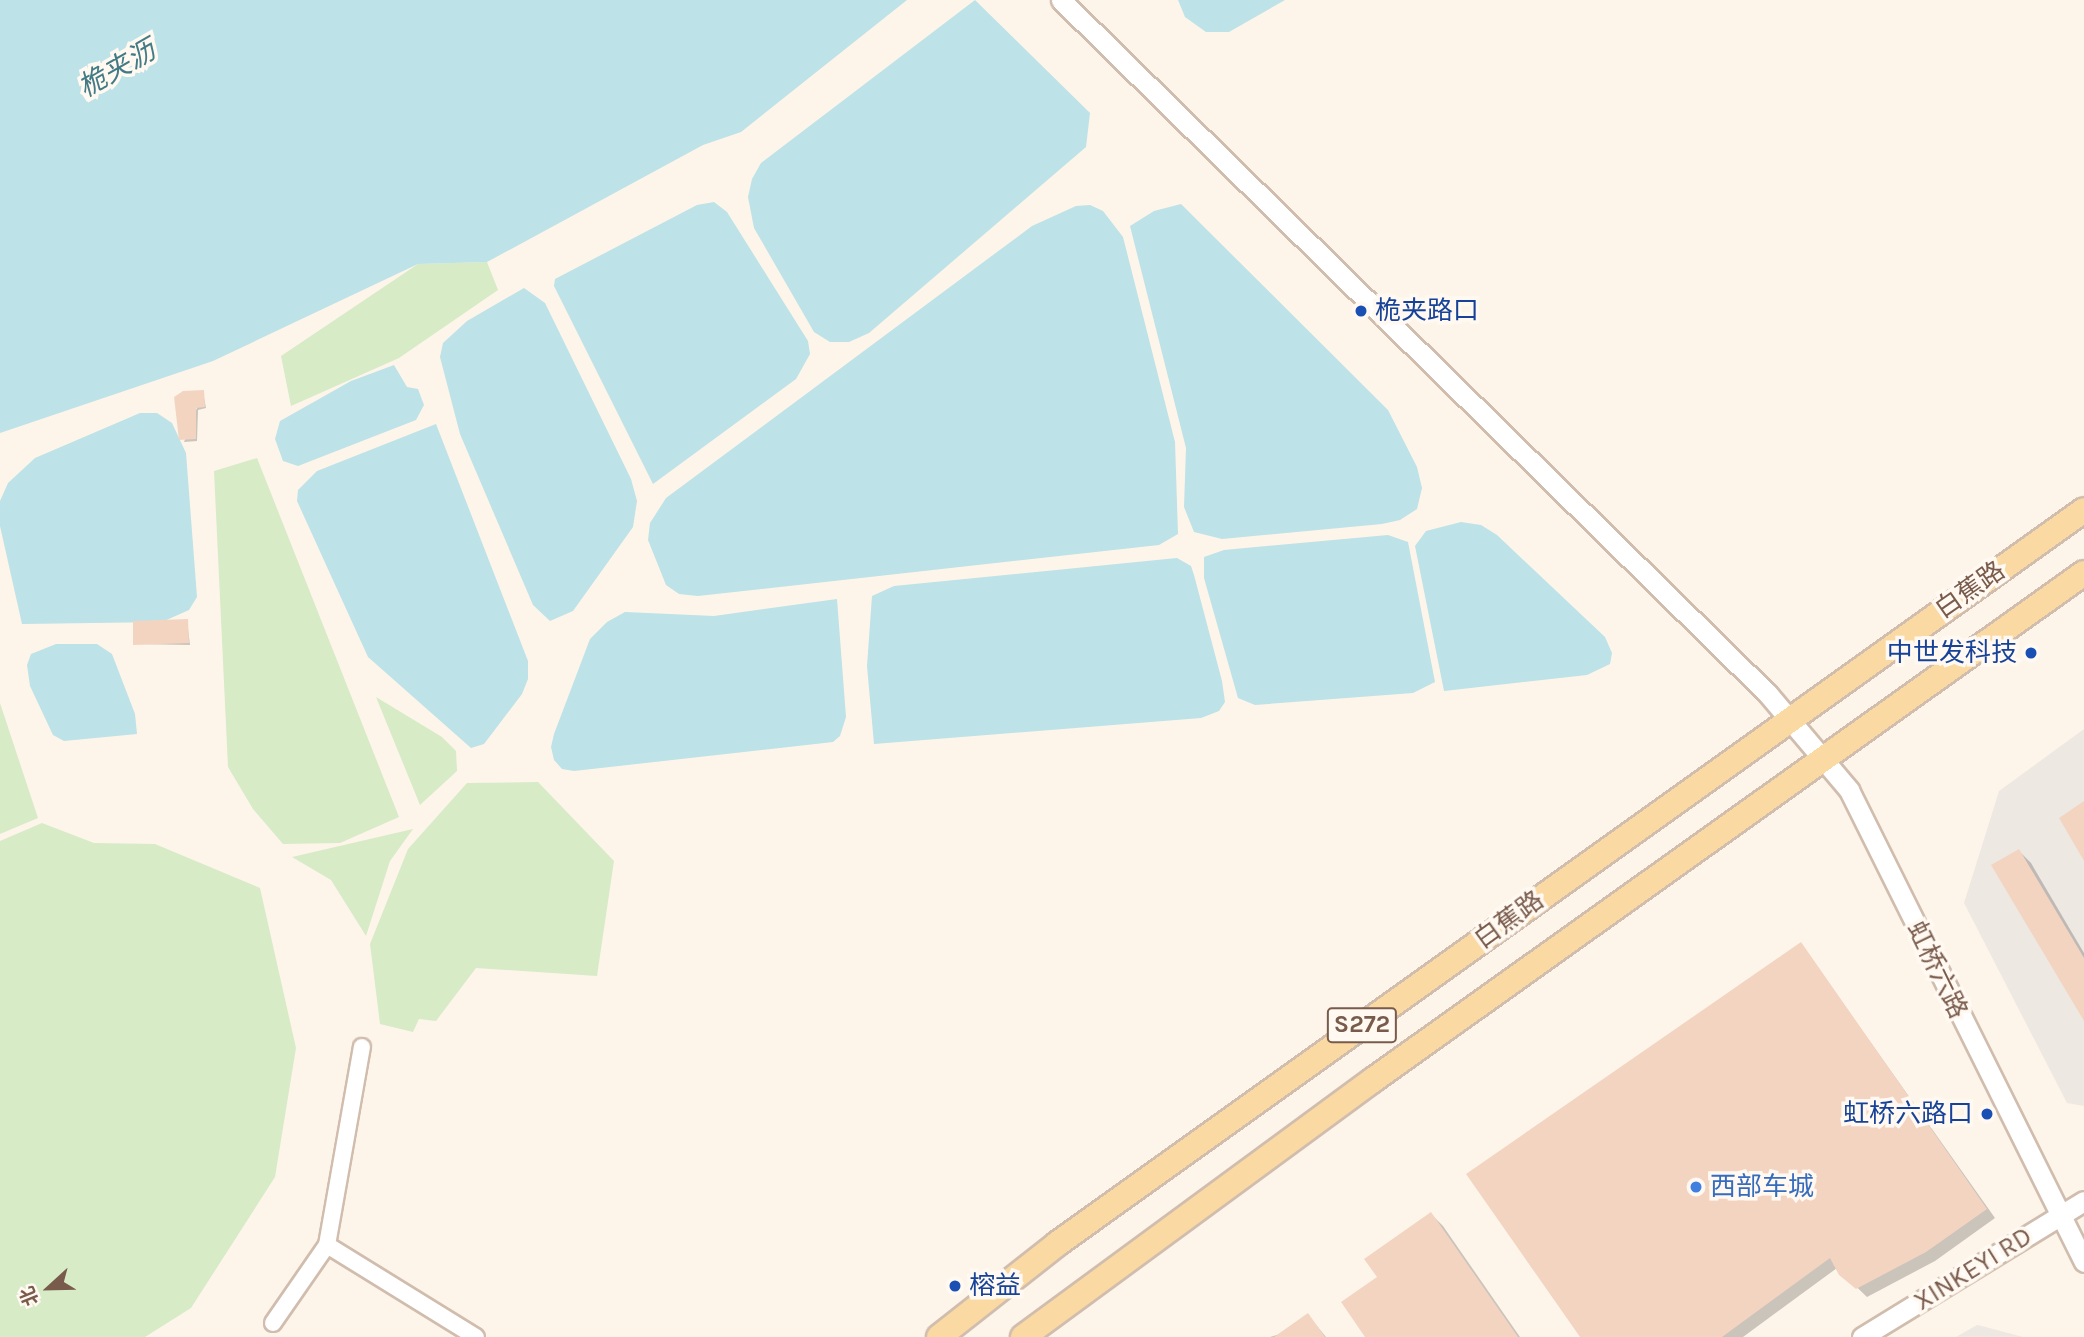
<!DOCTYPE html>
<meta charset="utf-8">
<style>
body{margin:0}
#map{position:relative;width:2084px;height:1337px;overflow:hidden;background:#fdf5ea;font-family:Karla,"Noto Sans SC",sans-serif}
div>[style]{position:absolute}
.industrial>*{inset:0;background:#eee8e3}
.green>*{inset:0;background:#d7ebc7}
.water>*{inset:0;background:#bde2e7}
.shadow>*{inset:0;background:#0003}
.building>*{inset:0;background:#f3d4c1}
.roads{filter:drop-shadow(2px 0 #d0bdae) drop-shadow(-2px 0 #d0bdae) drop-shadow(0 2px #d0bdae) drop-shadow(0 -2px #d0bdae)}
.minor>*{height:16px;margin:-8px;padding:0 8px;transform-origin:8px;border-radius:8px;background:#fff}
.tertiary>*{height:19px;margin:-9.5px;padding:0 9.5px;transform-origin:9.5px;border-radius:9.5px;background:#fff}
.primary>*{height:24px;margin:-12px;padding:0 12px;transform-origin:12px;border-radius:12px;background:#fbd9a3}
.dots>*{width:19px;height:19px;translate:-50% -50%;box-sizing:border-box;border:4px solid #fff9f1;border-radius:50%}
span{translate:-50% -50%;white-space:nowrap;text-align:center;line-height:1.15;-webkit-text-stroke:7px #fff9f1;paint-order:stroke}
.shield-label span{padding:2px 5px;background:#fff9f1;border:2px solid;border-radius:5px;-webkit-text-stroke-width:0}
.shield-label{font-size:24px;color:#795b4c;font-weight:700}
.transit-label{font-size:26px;color:#164399}
.left{translate:0 -50%;text-align:left}
.right{translate:-100% -50%;text-align:right}
.street-label{font-size:26px;color:#795b4c}
.shop-label{font-size:26px;color:#366cbe}
.water-label{font-size:28px;color:#427b85;font-style:italic}
.north{position:absolute;left:14px;top:1253px;width:70px;height:70px;-webkit-text-stroke:5px #fff9f1;paint-order:stroke;rotate:248deg;font-size:19px;font-weight:700;line-height:28px;text-align:center;color:#795b4c}
.north::after{content:'';display:block;margin:auto;width:24px;height:32px;background:#795b4c;clip-path:polygon(50% 0,100% 100%,50% 72%,0 100%)}
</style>
<div id="map">
<div class="industrial">
<div style="clip-path:polygon(2084px 729px,2084px 1106px,2067px 1103px,1964px 903px,1999px 791px)"></div>
<div style="clip-path:polygon(1977px 1325px,1978px 1325px,2023px 1337px,1956px 1337px)"></div>
</div>
<div class="green">
<div style="clip-path:polygon(487px 262px,498px 290px,399px 358px,291px 406px,281px 356px,418px 264px)"></div>
<div style="clip-path:polygon(257px 458px,399px 817px,340px 843px,283px 844px,253px 809px,228px 767px,214px 471px)"></div>
<div style="clip-path:polygon(376px 697px,442px 737px,456px 751px,457px 771px,420px 805px)"></div>
<div style="clip-path:polygon(0 703px,38px 818px,0 834px)"></div>
<div style="clip-path:polygon(538px 782px,614px 861px,597px 976px,476px 968px,436px 1021px,419px 1019px,413px 1032px,380px 1024px,370px 944px,408px 849px,467px 783px)"></div>
<div style="clip-path:polygon(42px 823px,94px 843px,155px 844px,260px 888px,296px 1048px,275px 1177px,191px 1308px,145px 1337px,0 1337px,0 841px)"></div>
<div style="clip-path:polygon(413px 829px,390px 861px,366px 936px,331px 880px,292px 857px)"></div>
</div>
<div class="water">
<div style="clip-path:polygon(0 0,907px 0,741px 132px,703px 145px,487px 262px,418px 264px,213px 361px,0 433px)"></div>
<div style="clip-path:polygon(975px 0,1090px 113px,1086px 147px,869px 333px,849px 342px,830px 342px,814px 332px,754px 228px,748px 197px,752px 179px,761px 163px)"></div>
<div style="clip-path:polygon(1178px 0,1285px 0,1229px 32px,1206px 32px,1185px 17px)"></div>
<div style="clip-path:polygon(714px 202px,727px 212px,808px 341px,810px 354px,796px 379px,653px 484px,554px 286px,555px 279px,697px 205px)"></div>
<div style="clip-path:polygon(1181px 204px,1388px 410px,1417px 467px,1422px 488px,1417px 509px,1400px 520px,1382px 524px,1222px 539px,1194px 532px,1184px 507px,1186px 448px,1130px 226px,1154px 211px)"></div>
<div style="clip-path:polygon(1090px 205px,1103px 211px,1123px 237px,1175px 442px,1178px 534px,1159px 545px,698px 596px,679px 594px,666px 585px,648px 540px,650px 523px,666px 498px,1032px 226px,1076px 206px)"></div>
<div style="clip-path:polygon(524px 288px,545px 303px,631px 479px,637px 501px,633px 527px,573px 611px,550px 621px,533px 605px,460px 434px,440px 357px,443px 343px,467px 321px)"></div>
<div style="clip-path:polygon(394px 365px,407px 387px,418px 389px,424px 405px,416px 420px,298px 466px,283px 461px,275px 439px,280px 421px,351px 381px)"></div>
<div style="clip-path:polygon(140px 413px,157px 413px,172px 423px,186px 453px,197px 597px,189px 610px,162px 622px,22px 624px,0 526px,0 501px,8px 483px,35px 458px)"></div>
<div style="clip-path:polygon(436px 424px,528px 661px,528px 679px,522px 694px,484px 744px,471px 748px,368px 657px,297px 501px,298px 490px,317px 471px)"></div>
<div style="clip-path:polygon(1461px 522px,1481px 525px,1497px 535px,1605px 637px,1612px 653px,1610px 664px,1587px 675px,1444px 691px,1415px 546px,1426px 531px)"></div>
<div style="clip-path:polygon(1388px 535px,1408px 542px,1435px 682px,1413px 693px,1255px 705px,1238px 698px,1204px 578px,1204px 557px,1224px 550px)"></div>
<div style="clip-path:polygon(1177px 558px,1191px 566px,1194px 575px,1222px 681px,1225px 702px,1219px 711px,1201px 718px,874px 744px,867px 666px,872px 596px,894px 586px)"></div>
<div style="clip-path:polygon(837px 599px,846px 717px,840px 736px,833px 742px,574px 771px,562px 769px,554px 760px,551px 747px,554px 734px,590px 639px,607px 622px,625px 612px,714px 616px)"></div>
<div style="clip-path:polygon(56px 644px,97px 644px,112px 654px,135px 714px,137px 734px,64px 741px,53px 735px,30px 686px,27px 665px,31px 654px)"></div>
</div>
<div class="shadow">
<div style="clip-path:polygon(203px 392px,206px 408px,198px 410px,197px 441px,184px 442px)"></div>
<div style="clip-path:polygon(187px 621px,190px 645px,135px 644px)"></div>
<div style="clip-path:polygon(2019px 851px,2031px 863px,2084px 953px,2084px 1018px)"></div>
<div style="clip-path:polygon(1801px 944px,1995px 1218px,1935px 1261px,1867px 1297px,1837px 1268px,1743px 1337px,1582px 1337px)"></div>
<div style="clip-path:polygon(1431px 1214px,1443px 1226px,1520px 1337px,1368px 1337px)"></div>
<div style="clip-path:polygon(1308px 1315px,1326px 1337px,1270px 1337px,1280px 1334px)"></div>
</div>
<div class="building">
<div style="clip-path:polygon(204px 390px,205px 407px,196px 408px,196px 439px,179px 440px,174px 397px,183px 391px)"></div>
<div style="clip-path:polygon(188px 619px,189px 643px,133px 645px,133px 621px)"></div>
<div style="clip-path:polygon(2084px 801px,2084px 861px,2059px 818px)"></div>
<div style="clip-path:polygon(2019px 849px,2084px 958px,2084px 1021px,1991px 865px)"></div>
<div style="clip-path:polygon(1801px 942px,1987px 1209px,1926px 1252px,1856px 1289px,1839px 1275px,1830px 1258px,1722px 1337px,1580px 1337px,1466px 1174px)"></div>
<div style="clip-path:polygon(1431px 1212px,1518px 1337px,1365px 1337px,1341px 1302px,1377px 1277px,1364px 1259px)"></div>
<div style="clip-path:polygon(1308px 1313px,1325px 1337px,1274px 1337px)"></div>
</div>
<div class="roads">
<div class="minor">
<div style="left:327px;top:1245px;width:175px;rotate:31.7deg"></div>
<div style="left:273px;top:1323px;width:95px;rotate:-55.3deg"></div>
<div style="left:327px;top:1245px;width:201px;rotate:-80deg"></div>
</div>
<div class="tertiary">
<div style="left:1061px;top:0;width:991px;rotate:44.47deg"></div>
<div style="left:1768px;top:694px;width:126px;rotate:49.8deg"></div>
<div style="left:1849px;top:790px;width:527px;rotate:63.53deg"></div>
<div style="left:1862px;top:1337px;width:260px;rotate:-31.5deg"></div>
</div>
<div class="primary">
<div style="left:939px;top:1337px;width:150px;rotate:-38.2deg"></div>
<div style="left:1057px;top:1244px;width:1262px;rotate:-35.55deg"></div>
<div style="left:1023px;top:1337px;width:434px;rotate:-36.3deg"></div>
<div style="left:1373px;top:1080px;width:873px;rotate:-35.49deg"></div>
</div>
</div>
<div class="dots">
<div style="left:1361px;top:311px;background:#1a4fb4"></div>
<div style="left:2031px;top:653px;background:#1a4fb4"></div>
<div style="left:1987px;top:1114px;background:#1a4fb4"></div>
<div style="left:1696px;top:1187px;background:#3f7fe0"></div>
<div style="left:955px;top:1286px;background:#1a4fb4"></div>
</div>
<div class="shield-label">
<span style="left:1362px;top:1025px">S272</span>
</div>
<div class="transit-label">
<span class="left" style="left:1375px;top:311px">桅夹路口</span>
<span class="right" style="left:2017px;top:653px">中世发科技</span>
<span class="right" style="left:1973px;top:1114px">虹桥六路口</span>
<span class="left" style="left:969px;top:1286px">榕益</span>
</div>
<div class="street-label">
<span style="left:1970px;top:590px;rotate:-35deg">白蕉路</span>
<span style="left:1509px;top:920px;rotate:-36deg">白蕉路</span>
<span style="left:1937px;top:970px;rotate:64deg">虹桥六路</span>
<span style="left:1973px;top:1269px;rotate:-32deg">XINKEYI RD</span>
</div>
<div class="shop-label">
<span class="left" style="left:1710px;top:1187px">西部车城</span>
</div>
<div class="water-label">
<span style="left:117px;top:69px;rotate:-30deg">桅夹沥</span>
</div>
<div class="north">北</div>
</div>
